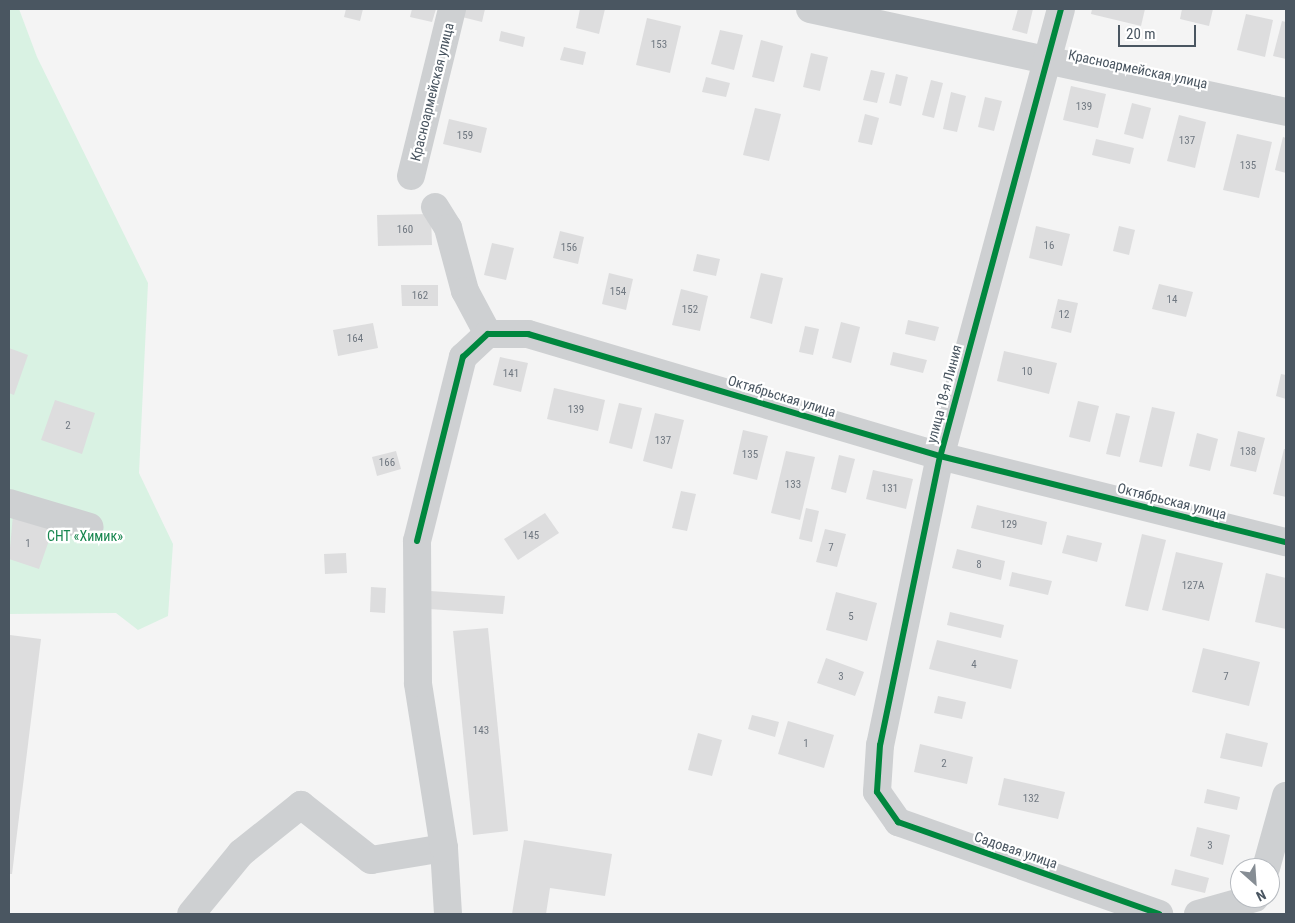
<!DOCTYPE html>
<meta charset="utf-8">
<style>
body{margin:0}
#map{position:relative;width:1295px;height:923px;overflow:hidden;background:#f4f4f4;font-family:"Roboto Condensed",sans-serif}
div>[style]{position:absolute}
.green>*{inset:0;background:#d9f2e3}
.building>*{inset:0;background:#ddddde}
.minor>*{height:28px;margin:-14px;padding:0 14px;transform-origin:14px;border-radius:14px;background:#ced0d2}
.cycleway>*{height:6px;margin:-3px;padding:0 3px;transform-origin:3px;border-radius:3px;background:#00873e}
span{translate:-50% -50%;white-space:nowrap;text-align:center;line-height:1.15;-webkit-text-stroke:4.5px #fff;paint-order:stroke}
.number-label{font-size:11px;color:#707881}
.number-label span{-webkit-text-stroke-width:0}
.street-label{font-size:14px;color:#4a5661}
.park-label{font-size:14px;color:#17864f}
.frame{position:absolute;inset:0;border:10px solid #4a5661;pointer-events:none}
.north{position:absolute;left:1230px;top:858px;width:50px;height:50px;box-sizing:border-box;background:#fff;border:1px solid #b7bbc0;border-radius:50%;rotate:154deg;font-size:14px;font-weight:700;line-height:20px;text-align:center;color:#4a5661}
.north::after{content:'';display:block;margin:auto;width:18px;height:22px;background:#868d94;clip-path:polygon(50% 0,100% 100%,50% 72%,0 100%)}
.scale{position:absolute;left:1118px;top:25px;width:78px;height:22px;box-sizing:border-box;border:2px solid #4a5661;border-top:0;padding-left:6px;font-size:15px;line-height:18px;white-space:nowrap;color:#4a5661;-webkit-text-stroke:4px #fff;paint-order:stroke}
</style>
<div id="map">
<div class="green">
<div style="clip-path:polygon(9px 9px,19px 9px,37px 57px,148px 283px,139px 473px,173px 544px,168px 616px,138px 630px,116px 613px,9px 614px)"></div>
</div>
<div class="building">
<div style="clip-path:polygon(346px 9px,363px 9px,360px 21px,344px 17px)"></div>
<div style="clip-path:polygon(412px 9px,436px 9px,432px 22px,410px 17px)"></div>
<div style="clip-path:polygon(464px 9px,485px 9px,482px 22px,462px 17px)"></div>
<div style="clip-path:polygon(580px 9px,605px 9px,599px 34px,576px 28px)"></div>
<div style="clip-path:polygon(1018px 9px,1033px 9px,1027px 34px,1012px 30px)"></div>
<div style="clip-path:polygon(1092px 9px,1145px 9px,1141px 26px,1091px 14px)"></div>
<div style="clip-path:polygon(1182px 9px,1213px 9px,1209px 26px,1180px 19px)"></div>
<div style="clip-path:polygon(1246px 14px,1273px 20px,1265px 57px,1237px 50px)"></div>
<div style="clip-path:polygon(647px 18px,681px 26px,670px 73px,636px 65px)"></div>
<div style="clip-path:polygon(1282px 21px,1286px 22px,1286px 59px,1273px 56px)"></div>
<div style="clip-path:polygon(720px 30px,743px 35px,734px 70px,711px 64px)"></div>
<div style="clip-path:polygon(501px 31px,525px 37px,523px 47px,499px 41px)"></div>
<div style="clip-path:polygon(761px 40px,783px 46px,774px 82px,752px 77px)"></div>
<div style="clip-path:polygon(564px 47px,586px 52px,583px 65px,560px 60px)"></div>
<div style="clip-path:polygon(811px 53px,828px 57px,820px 91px,803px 87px)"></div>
<div style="clip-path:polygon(871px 70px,885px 73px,877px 103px,863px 100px)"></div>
<div style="clip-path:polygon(896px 74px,908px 77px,901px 106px,889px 103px)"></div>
<div style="clip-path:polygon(706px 77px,730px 83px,726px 97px,702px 92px)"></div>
<div style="clip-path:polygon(931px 80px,943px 83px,934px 118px,922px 115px)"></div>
<div style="clip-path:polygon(1071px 86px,1106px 94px,1098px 128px,1063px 120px)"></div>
<div style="clip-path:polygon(951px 92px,966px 96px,957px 132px,943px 129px)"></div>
<div style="clip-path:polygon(985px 97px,1002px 101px,994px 131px,978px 127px)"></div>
<div style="clip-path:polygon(1132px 103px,1151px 108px,1143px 139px,1124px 134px)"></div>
<div style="clip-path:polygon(755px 108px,781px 114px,769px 161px,743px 155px)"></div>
<div style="clip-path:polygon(865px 114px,879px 118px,872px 145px,858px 142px)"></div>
<div style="clip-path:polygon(1179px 115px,1206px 122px,1195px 168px,1167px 161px)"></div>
<div style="clip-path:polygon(449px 119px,487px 128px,481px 153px,443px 144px)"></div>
<div style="clip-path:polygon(1237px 134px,1272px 142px,1259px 198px,1223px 190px)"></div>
<div style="clip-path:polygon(1283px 137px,1286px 138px,1286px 173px,1275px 170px)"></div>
<div style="clip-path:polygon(1096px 139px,1134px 148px,1130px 164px,1092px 155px)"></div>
<div style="clip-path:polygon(431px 214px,432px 245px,378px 246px,377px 215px)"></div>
<div style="clip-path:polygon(1036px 226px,1070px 234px,1062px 266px,1029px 258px)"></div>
<div style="clip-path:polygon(1119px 226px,1135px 230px,1129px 255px,1113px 251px)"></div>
<div style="clip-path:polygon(560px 231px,584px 237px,578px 264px,553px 258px)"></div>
<div style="clip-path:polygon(492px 243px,514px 248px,506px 280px,484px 275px)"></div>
<div style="clip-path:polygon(697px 254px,720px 259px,716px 276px,693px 271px)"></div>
<div style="clip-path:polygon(609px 273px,633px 279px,626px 310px,602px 304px)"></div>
<div style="clip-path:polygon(761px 273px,783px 278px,772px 324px,750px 318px)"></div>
<div style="clip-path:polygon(1159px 284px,1193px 292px,1186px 317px,1152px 309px)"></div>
<div style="clip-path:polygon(401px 285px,438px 285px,438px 306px,402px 306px)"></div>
<div style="clip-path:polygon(681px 289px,708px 296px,700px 331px,672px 325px)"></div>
<div style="clip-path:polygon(1058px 299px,1078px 303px,1071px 333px,1051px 328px)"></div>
<div style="clip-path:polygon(908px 320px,939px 327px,935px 341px,905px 334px)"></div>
<div style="clip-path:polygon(841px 322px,860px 327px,851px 363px,832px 358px)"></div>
<div style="clip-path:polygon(373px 323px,378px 348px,338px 356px,333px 330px)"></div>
<div style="clip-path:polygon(805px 326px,819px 329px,813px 355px,799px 352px)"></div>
<div style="clip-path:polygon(9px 348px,28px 355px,14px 395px,9px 393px)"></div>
<div style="clip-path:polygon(1004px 351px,1057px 363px,1049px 394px,997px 381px)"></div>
<div style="clip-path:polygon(893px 352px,927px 360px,923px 373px,890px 365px)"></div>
<div style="clip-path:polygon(500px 357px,528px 363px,521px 392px,493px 385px)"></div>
<div style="clip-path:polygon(1281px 374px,1286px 375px,1286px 399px,1276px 396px)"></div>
<div style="clip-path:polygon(554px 388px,605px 400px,598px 431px,547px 419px)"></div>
<div style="clip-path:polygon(55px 400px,95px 413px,82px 454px,41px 440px)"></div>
<div style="clip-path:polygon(1078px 401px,1099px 406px,1090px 442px,1069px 437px)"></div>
<div style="clip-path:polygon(619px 403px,642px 408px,632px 449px,609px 443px)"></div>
<div style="clip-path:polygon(1152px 407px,1175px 412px,1162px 467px,1139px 462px)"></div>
<div style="clip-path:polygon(655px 413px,684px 420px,672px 469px,643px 461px)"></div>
<div style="clip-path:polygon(1116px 413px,1130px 416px,1120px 457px,1106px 454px)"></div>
<div style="clip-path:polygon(743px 430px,768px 436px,757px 480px,733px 474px)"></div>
<div style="clip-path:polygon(1238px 431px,1265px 438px,1256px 472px,1230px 466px)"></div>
<div style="clip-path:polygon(1197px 433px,1218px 439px,1210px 471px,1189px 466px)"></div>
<div style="clip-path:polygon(1284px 449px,1286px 449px,1286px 497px,1273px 494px)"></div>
<div style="clip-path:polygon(396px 451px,401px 469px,377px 476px,372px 457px)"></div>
<div style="clip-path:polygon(786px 451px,815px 457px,800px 520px,771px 513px)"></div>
<div style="clip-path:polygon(839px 455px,855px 459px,846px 493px,831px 489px)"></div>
<div style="clip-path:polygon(873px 470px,913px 479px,906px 509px,866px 499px)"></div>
<div style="clip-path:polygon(681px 491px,696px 494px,687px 531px,672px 528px)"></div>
<div style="clip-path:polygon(977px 505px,1047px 522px,1042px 545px,971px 528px)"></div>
<div style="clip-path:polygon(806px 508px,819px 511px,812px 542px,799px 539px)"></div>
<div style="clip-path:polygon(545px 513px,559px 533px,518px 560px,504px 539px)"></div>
<div style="clip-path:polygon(13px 515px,53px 529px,39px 569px,9px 559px)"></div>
<div style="clip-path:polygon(825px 529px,846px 534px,837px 567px,816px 562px)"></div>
<div style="clip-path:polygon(1142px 534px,1166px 540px,1148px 611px,1125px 606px)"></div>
<div style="clip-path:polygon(1067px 535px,1102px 543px,1097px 562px,1062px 553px)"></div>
<div style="clip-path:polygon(957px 549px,1005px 561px,1001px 580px,952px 568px)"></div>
<div style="clip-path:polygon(1176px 552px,1223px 563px,1209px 621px,1162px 610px)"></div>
<div style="clip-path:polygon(346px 553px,347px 573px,325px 574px,324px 554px)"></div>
<div style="clip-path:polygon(1012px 572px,1052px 581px,1048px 595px,1009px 586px)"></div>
<div style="clip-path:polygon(1266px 573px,1286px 578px,1286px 629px,1255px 622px)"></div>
<div style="clip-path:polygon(371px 587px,386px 588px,385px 613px,370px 612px)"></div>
<div style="clip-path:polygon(430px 591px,505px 596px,503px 614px,429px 609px)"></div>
<div style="clip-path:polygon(836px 592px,877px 603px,867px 641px,826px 630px)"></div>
<div style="clip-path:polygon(950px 612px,1004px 625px,1001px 638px,947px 625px)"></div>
<div style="clip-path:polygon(488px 628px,508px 831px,473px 835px,453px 631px)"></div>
<div style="clip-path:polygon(10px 635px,41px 639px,12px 874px,9px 874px)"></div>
<div style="clip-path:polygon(937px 640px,1018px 660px,1011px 689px,929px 669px)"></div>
<div style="clip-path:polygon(1203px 648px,1260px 662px,1249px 706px,1192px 692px)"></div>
<div style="clip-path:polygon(826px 658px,864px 672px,855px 696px,817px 683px)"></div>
<div style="clip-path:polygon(938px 696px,966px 702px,962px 719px,934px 713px)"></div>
<div style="clip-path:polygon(752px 715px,779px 722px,775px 737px,748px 729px)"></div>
<div style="clip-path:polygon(788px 721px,834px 735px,824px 768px,778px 754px)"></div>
<div style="clip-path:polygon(698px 733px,722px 740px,712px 776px,688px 770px)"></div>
<div style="clip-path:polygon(1226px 733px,1268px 743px,1262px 767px,1220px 758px)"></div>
<div style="clip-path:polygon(920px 744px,973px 757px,967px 784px,914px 772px)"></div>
<div style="clip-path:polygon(1004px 778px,1065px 792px,1058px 819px,998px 805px)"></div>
<div style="clip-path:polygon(1207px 789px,1240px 797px,1237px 810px,1204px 803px)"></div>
<div style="clip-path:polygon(1197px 827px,1230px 835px,1223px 865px,1190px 856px)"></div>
<div style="clip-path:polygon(524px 840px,612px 854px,605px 896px,550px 888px,546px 914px,512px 914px)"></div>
<div style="clip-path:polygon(1175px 869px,1209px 878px,1205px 893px,1171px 885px)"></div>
</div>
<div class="minor">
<div style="left:810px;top:9px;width:487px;rotate:12.2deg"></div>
<div style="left:1061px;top:9px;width:463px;rotate:105.1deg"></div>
<div style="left:940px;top:456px;width:295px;rotate:101.7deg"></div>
<div style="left:880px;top:745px;width:47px;rotate:93.7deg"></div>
<div style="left:877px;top:792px;width:37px;rotate:55deg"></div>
<div style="left:898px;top:822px;width:277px;rotate:19.4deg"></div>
<div style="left:411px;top:176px;width:172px;rotate:-76.2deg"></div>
<div style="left:435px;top:207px;width:25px;rotate:58deg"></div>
<div style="left:448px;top:228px;width:65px;rotate:74.9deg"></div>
<div style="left:465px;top:291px;width:49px;rotate:61.9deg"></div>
<div style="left:9px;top:503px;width:84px;rotate:16.5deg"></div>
<div style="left:1266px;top:868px;width:75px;rotate:-74.5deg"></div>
<div style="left:191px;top:914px;width:79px;rotate:-50.7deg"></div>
<div style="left:241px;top:853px;width:77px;rotate:-38.7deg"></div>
<div style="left:301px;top:805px;width:89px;rotate:38.2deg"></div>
<div style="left:371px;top:860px;width:74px;rotate:-9.3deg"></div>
<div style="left:448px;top:914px;width:66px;rotate:-93.5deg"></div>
<div style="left:444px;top:848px;width:167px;rotate:-99deg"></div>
<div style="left:418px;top:683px;width:142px;rotate:-90.4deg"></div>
<div style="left:417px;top:541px;width:190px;rotate:-76deg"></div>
<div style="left:463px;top:357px;width:34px;rotate:-43deg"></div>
<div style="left:488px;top:334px;width:40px"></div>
<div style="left:528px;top:334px;width:430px;rotate:16.5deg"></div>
<div style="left:940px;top:456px;width:357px;rotate:14deg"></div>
<div style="left:1198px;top:914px;width:59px;rotate:-15.7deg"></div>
</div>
<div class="cycleway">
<div style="left:1061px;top:9px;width:463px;rotate:105.1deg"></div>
<div style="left:940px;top:456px;width:295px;rotate:101.7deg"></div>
<div style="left:880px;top:745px;width:47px;rotate:93.7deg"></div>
<div style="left:877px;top:792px;width:37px;rotate:55deg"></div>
<div style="left:898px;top:822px;width:277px;rotate:19.4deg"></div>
<div style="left:417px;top:541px;width:190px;rotate:-76deg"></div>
<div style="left:463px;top:357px;width:34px;rotate:-43deg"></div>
<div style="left:488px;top:334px;width:40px"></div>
<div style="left:528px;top:334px;width:430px;rotate:16.5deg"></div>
<div style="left:940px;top:456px;width:357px;rotate:14deg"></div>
</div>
<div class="number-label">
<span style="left:659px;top:45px">153</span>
<span style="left:1084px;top:107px">139</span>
<span style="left:465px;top:136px">159</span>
<span style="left:1187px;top:141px">137</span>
<span style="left:1248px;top:166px">135</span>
<span style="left:405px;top:230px">160</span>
<span style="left:1049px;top:246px">16</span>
<span style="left:569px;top:248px">156</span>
<span style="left:618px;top:292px">154</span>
<span style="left:420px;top:296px">162</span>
<span style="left:1172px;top:300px">14</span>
<span style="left:690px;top:310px">152</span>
<span style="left:1064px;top:315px">12</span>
<span style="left:355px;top:339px">164</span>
<span style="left:1027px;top:372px">10</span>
<span style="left:511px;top:374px">141</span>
<span style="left:576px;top:410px">139</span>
<span style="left:68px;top:426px">2</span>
<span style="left:663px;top:441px">137</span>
<span style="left:1248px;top:452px">138</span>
<span style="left:750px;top:455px">135</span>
<span style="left:387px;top:463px">166</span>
<span style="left:793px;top:485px">133</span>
<span style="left:890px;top:489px">131</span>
<span style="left:1009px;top:525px">129</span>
<span style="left:531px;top:536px">145</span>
<span style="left:28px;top:544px">1</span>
<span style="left:831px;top:548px">7</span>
<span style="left:979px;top:565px">8</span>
<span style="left:1193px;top:586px">127А</span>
<span style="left:851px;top:617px">5</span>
<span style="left:974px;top:665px">4</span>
<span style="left:841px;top:677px">3</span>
<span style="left:1226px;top:677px">7</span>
<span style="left:481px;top:731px">143</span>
<span style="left:806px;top:744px">1</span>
<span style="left:944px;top:764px">2</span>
<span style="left:1031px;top:799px">132</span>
<span style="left:1210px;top:846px">3</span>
</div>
<div class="street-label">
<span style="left:1138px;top:69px;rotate:12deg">Красноармейская улица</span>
<span style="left:432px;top:92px;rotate:-76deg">Красноармейская улица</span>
<span style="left:944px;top:394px;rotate:-75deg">улица 18-я Линия</span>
<span style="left:782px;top:396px;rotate:17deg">Октябрьская улица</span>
<span style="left:1172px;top:501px;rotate:14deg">Октябрьская улица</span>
<span style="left:1016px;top:850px;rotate:19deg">Садовая улица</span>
</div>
<div class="park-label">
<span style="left:85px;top:536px">СНТ «Химик»</span>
</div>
<div class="frame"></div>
<div class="north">N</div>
<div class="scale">20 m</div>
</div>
